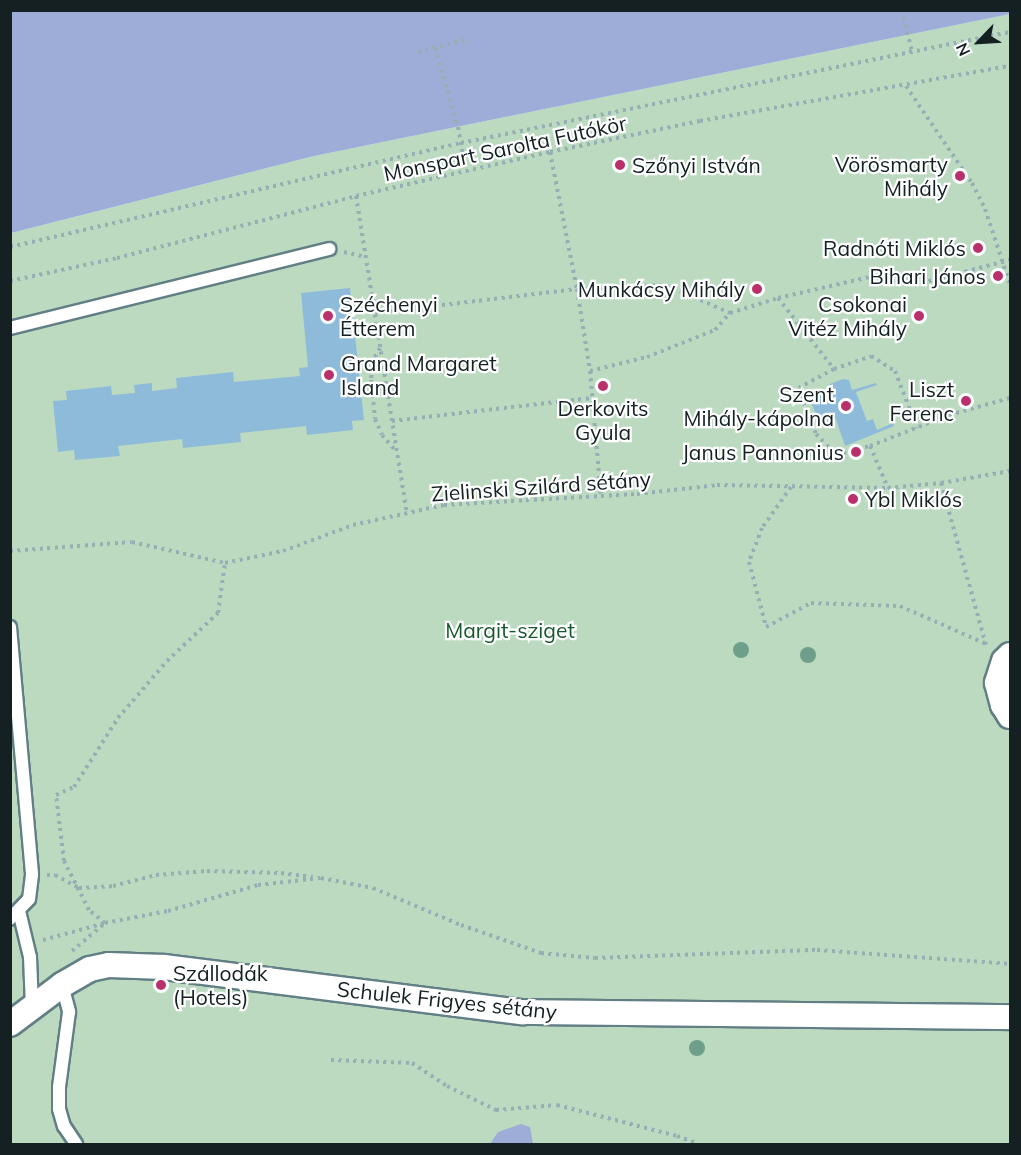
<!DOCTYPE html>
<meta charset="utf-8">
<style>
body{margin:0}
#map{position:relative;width:1021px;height:1155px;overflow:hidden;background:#d7f7fd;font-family:Mulish,sans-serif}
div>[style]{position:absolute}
.green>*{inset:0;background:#bbdac0}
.water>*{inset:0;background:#9dadd8}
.building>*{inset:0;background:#8fbbdb}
.path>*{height:4px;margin-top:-2px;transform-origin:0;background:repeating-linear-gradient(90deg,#96afb4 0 3px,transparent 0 7.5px)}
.roads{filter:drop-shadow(2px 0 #627f85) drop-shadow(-2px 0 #627f85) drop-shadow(0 2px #627f85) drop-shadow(0 -2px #627f85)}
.service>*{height:12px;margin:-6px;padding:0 6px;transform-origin:6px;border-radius:6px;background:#fff}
.minor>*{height:24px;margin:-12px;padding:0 12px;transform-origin:12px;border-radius:12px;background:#fff}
.trees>*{width:16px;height:16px;margin:-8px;border-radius:50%;background:#6d9f8a}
.dots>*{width:16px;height:16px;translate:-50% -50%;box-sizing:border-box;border:3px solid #fff;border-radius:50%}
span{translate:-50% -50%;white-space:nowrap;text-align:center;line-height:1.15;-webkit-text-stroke:4.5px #fff;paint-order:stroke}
.street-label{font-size:21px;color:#142022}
.poi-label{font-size:21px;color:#142022}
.right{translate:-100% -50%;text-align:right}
.left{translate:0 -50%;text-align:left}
.park-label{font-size:21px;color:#17572c}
.frame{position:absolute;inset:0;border:12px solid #142022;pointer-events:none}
.north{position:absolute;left:949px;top:12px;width:60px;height:60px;-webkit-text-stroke:4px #fff;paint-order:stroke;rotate:245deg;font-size:16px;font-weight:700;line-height:24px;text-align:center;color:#142022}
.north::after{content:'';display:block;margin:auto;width:21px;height:27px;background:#142022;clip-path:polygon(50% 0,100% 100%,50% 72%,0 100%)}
</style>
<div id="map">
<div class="green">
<div style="clip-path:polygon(1010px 14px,1010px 1144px,11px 1144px,11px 233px,314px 156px)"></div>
</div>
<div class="water">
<div style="clip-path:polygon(11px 10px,1010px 10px,1010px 14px,314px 156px,11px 233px)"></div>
<div style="clip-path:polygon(521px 1124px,530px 1127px,533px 1144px,490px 1144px,498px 1132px)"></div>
</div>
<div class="building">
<div style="clip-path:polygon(350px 288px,364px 420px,352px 421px,353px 430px,307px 435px,306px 426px,240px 433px,241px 442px,183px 448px,182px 439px,118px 446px,120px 456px,75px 460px,74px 450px,58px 452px,53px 401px,67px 400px,66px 391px,111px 386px,112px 395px,135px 393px,134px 385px,152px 383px,152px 391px,177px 388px,176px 378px,233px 372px,234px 382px,300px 376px,299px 368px,308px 367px,301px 293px)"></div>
<div style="clip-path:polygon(843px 379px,849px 380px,852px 390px,876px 383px,877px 385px,856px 392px,867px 421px,873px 419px,877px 430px,893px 423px,894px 426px,845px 446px,834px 414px,818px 420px,808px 394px,815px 391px,817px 397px,827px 393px,830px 384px)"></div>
</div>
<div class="path">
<div style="left:902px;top:10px;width:43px;rotate:76.6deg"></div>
<div style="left:435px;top:48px;width:82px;rotate:73.8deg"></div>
<div style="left:458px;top:127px;width:45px;rotate:79.7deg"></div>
<div style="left:418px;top:52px;width:52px;rotate:-14.6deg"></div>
<div style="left:906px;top:86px;width:117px;rotate:55.8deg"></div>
<div style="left:972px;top:183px;width:29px;rotate:63deg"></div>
<div style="left:985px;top:209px;width:79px;rotate:71.6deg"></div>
<div style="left:550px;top:152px;width:140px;rotate:78.9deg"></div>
<div style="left:577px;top:289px;width:83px;rotate:81deg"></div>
<div style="left:590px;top:371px;width:125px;rotate:85deg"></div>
<div style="left:356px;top:196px;width:322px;rotate:80.9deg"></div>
<div style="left:10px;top:247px;width:463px;rotate:-13deg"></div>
<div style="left:461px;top:143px;width:560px;rotate:-11.43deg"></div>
<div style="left:344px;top:252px;width:23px;rotate:13deg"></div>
<div style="left:10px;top:281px;width:109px;rotate:-12.1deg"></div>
<div style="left:117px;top:258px;width:247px;rotate:-14.5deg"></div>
<div style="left:356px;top:196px;width:199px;rotate:-12.8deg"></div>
<div style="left:550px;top:152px;width:153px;rotate:-11.7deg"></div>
<div style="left:700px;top:121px;width:315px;rotate:-10.1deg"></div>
<div style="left:778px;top:298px;width:90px;rotate:51.7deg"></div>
<div style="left:834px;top:369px;width:39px;rotate:-19deg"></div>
<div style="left:871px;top:356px;width:28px;rotate:32deg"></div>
<div style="left:895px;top:371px;width:61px;rotate:68.9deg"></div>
<div style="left:375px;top:313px;width:203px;rotate:-6.8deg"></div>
<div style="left:577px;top:289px;width:89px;rotate:-2.6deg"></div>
<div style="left:666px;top:285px;width:70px;rotate:23.6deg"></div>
<div style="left:380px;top:348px;width:14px;rotate:120deg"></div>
<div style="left:373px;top:360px;width:20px;rotate:96deg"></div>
<div style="left:371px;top:380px;width:39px;rotate:84deg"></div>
<div style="left:375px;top:419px;width:17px;rotate:66deg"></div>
<div style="left:382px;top:435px;width:21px;rotate:49deg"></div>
<div style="left:834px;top:369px;width:40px;rotate:152deg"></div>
<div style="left:799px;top:388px;width:49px;rotate:69.7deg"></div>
<div style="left:816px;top:434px;width:29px;rotate:46deg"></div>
<div style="left:836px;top:455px;width:35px;rotate:-15deg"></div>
<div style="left:870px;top:446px;width:85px;rotate:-21.4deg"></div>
<div style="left:949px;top:415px;width:63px;rotate:-15.6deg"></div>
<div style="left:590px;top:371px;width:59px;rotate:-13.8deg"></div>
<div style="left:647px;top:357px;width:73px;rotate:-21.7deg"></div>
<div style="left:715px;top:330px;width:23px;rotate:-49deg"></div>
<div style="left:730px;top:313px;width:50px;rotate:-17.4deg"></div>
<div style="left:778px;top:298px;width:94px;rotate:-12.9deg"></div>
<div style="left:870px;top:277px;width:45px;rotate:10.3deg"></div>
<div style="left:914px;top:285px;width:99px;rotate:-14.6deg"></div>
<div style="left:392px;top:421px;width:201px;rotate:-6.6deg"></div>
<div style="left:870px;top:446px;width:46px;rotate:66.8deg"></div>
<div style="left:941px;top:483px;width:168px;rotate:74.5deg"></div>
<div style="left:791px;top:487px;width:50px;rotate:125.3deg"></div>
<div style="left:762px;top:528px;width:36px;rotate:111deg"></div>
<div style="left:749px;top:562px;width:67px;rotate:75.3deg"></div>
<div style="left:766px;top:627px;width:51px;rotate:-28.1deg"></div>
<div style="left:811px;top:603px;width:89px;rotate:1.9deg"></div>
<div style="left:900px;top:606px;width:94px;rotate:23.8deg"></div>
<div style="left:10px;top:551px;width:122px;rotate:-4.2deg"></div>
<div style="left:132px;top:542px;width:95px;rotate:12.7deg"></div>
<div style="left:225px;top:563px;width:59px;rotate:-11.7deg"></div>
<div style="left:283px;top:551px;width:75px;rotate:-20.4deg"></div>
<div style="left:353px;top:525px;width:93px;rotate:-12.4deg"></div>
<div style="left:444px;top:505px;width:193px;rotate:-3.3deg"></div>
<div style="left:637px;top:494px;width:81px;rotate:-6.4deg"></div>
<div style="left:717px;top:485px;width:171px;rotate:1deg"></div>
<div style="left:888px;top:488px;width:53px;rotate:-5.4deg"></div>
<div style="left:941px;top:483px;width:70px;rotate:-9.9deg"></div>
<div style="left:47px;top:875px;width:8px"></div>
<div style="left:55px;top:875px;width:27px;rotate:28deg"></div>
<div style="left:79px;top:888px;width:34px;rotate:-3deg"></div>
<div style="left:113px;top:886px;width:44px;rotate:-14.3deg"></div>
<div style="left:156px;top:875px;width:51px;rotate:-4.5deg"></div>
<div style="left:207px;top:871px;width:74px;rotate:1.5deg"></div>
<div style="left:281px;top:873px;width:32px;rotate:7deg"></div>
<div style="left:43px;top:940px;width:64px;rotate:-15.3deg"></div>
<div style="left:105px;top:923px;width:64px;rotate:-10.8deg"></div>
<div style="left:168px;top:911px;width:94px;rotate:-16.1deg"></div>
<div style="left:258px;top:885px;width:63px;rotate:-6.3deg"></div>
<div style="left:321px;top:878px;width:53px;rotate:10.9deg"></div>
<div style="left:373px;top:888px;width:95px;rotate:22.8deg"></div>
<div style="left:461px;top:925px;width:85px;rotate:19.3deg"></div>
<div style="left:541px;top:953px;width:54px;rotate:5.3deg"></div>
<div style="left:595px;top:958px;width:222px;rotate:-2.1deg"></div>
<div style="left:817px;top:950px;width:194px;rotate:4.1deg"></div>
<div style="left:72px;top:951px;width:43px;rotate:-40.3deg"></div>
<div style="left:105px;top:923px;width:21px;rotate:-141deg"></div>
<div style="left:89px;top:910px;width:55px;rotate:-117deg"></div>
<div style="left:64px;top:861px;width:66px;rotate:-96.9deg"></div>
<div style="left:56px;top:795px;width:20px;rotate:-24deg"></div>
<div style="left:74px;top:787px;width:82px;rotate:-57.5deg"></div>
<div style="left:118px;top:718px;width:75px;rotate:-49.3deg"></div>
<div style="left:167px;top:661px;width:70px;rotate:-43.3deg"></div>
<div style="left:218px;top:613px;width:50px;rotate:-82deg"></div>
<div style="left:331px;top:1060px;width:81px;rotate:2.1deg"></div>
<div style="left:412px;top:1063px;width:42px;rotate:33.3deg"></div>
<div style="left:447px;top:1086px;width:55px;rotate:26.1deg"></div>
<div style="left:496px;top:1110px;width:61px;rotate:-4.7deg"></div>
<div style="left:557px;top:1105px;width:124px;rotate:14.5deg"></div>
<div style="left:677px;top:1136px;width:23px;rotate:20deg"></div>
</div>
<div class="roads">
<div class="service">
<div style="left:10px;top:328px;width:329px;rotate:-13.9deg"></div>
<div style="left:10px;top:627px;width:249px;rotate:84.9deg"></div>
<div style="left:32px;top:875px;width:24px;rotate:97deg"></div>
<div style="left:29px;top:899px;width:28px;rotate:134deg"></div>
<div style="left:19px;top:911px;width:47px;rotate:76.6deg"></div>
<div style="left:30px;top:957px;width:50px;rotate:87.7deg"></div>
<div style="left:62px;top:985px;width:28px;rotate:75deg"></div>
<div style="left:69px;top:1012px;width:76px;rotate:97.6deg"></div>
<div style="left:59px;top:1087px;width:22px;rotate:90deg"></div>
<div style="left:59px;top:1109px;width:18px;rotate:74deg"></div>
<div style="left:64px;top:1126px;width:22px;rotate:56deg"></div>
</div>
<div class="minor">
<div style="left:1010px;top:655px;width:8px;rotate:135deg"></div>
<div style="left:1004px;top:661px;width:23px;rotate:108deg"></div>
<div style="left:997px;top:683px;width:23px;rotate:75deg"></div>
<div style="left:1003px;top:705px;width:13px;rotate:58deg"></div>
<div style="left:10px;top:1024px;width:65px;rotate:-36.9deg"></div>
<div style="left:62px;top:985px;width:32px;rotate:-30deg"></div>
<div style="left:90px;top:969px;width:19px;rotate:-12deg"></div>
<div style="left:109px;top:965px;width:55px;rotate:2.1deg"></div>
<div style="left:164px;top:967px;width:361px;rotate:7.2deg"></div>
<div style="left:522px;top:1012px;width:488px;rotate:0.6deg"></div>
</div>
</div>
<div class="trees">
<div style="left:741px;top:650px"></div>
<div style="left:808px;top:655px"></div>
<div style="left:697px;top:1048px"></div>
</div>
<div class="dots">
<div style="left:620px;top:165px;background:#ba306b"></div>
<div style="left:960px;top:176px;background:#ba306b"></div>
<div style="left:978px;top:248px;background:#ba306b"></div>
<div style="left:998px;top:276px;background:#ba306b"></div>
<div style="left:757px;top:289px;background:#ba306b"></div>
<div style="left:328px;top:316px;background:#ba306b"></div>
<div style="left:919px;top:316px;background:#ba306b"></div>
<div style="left:329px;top:375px;background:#ba306b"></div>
<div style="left:603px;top:386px;background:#ba306b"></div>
<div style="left:966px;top:401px;background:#ba306b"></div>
<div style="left:846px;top:406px;background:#ba306b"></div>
<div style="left:856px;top:452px;background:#ba306b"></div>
<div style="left:853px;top:499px;background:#ba306b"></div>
<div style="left:161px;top:985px;background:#ba306b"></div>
</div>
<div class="street-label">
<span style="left:505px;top:148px;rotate:-12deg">Monspart Sarolta Futókör</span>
<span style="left:541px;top:486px;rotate:-4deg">Zielinski Szilárd sétány</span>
<span style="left:447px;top:1000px;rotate:6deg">Schulek Frigyes sétány</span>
</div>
<div class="poi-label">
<span class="right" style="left:948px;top:176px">Vörösmarty<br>Mihály</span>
<span class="left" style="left:632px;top:165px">Szőnyi István</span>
<span class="right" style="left:966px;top:248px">Radnóti Miklós</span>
<span class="right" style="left:986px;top:276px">Bihari János</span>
<span class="right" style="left:745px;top:289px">Munkácsy Mihály</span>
<span class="left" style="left:340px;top:316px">Széchenyi<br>Étterem</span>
<span class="right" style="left:907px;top:316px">Csokonai<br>Vitéz Mihály</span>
<span class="left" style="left:341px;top:375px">Grand Margaret<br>Island</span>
<span class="right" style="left:954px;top:401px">Liszt<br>Ferenc</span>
<span class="right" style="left:834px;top:406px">Szent<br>Mihály-kápolna</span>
<span style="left:603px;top:420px">Derkovits<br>Gyula</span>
<span class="right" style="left:844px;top:452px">Janus Pannonius</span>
<span class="left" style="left:865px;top:499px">Ybl Miklós</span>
<span class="left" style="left:173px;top:985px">Szállodák<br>(Hotels)</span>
</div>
<div class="park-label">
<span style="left:510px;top:630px">Margit-sziget</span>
</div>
<div class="frame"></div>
<div class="north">N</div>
</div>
